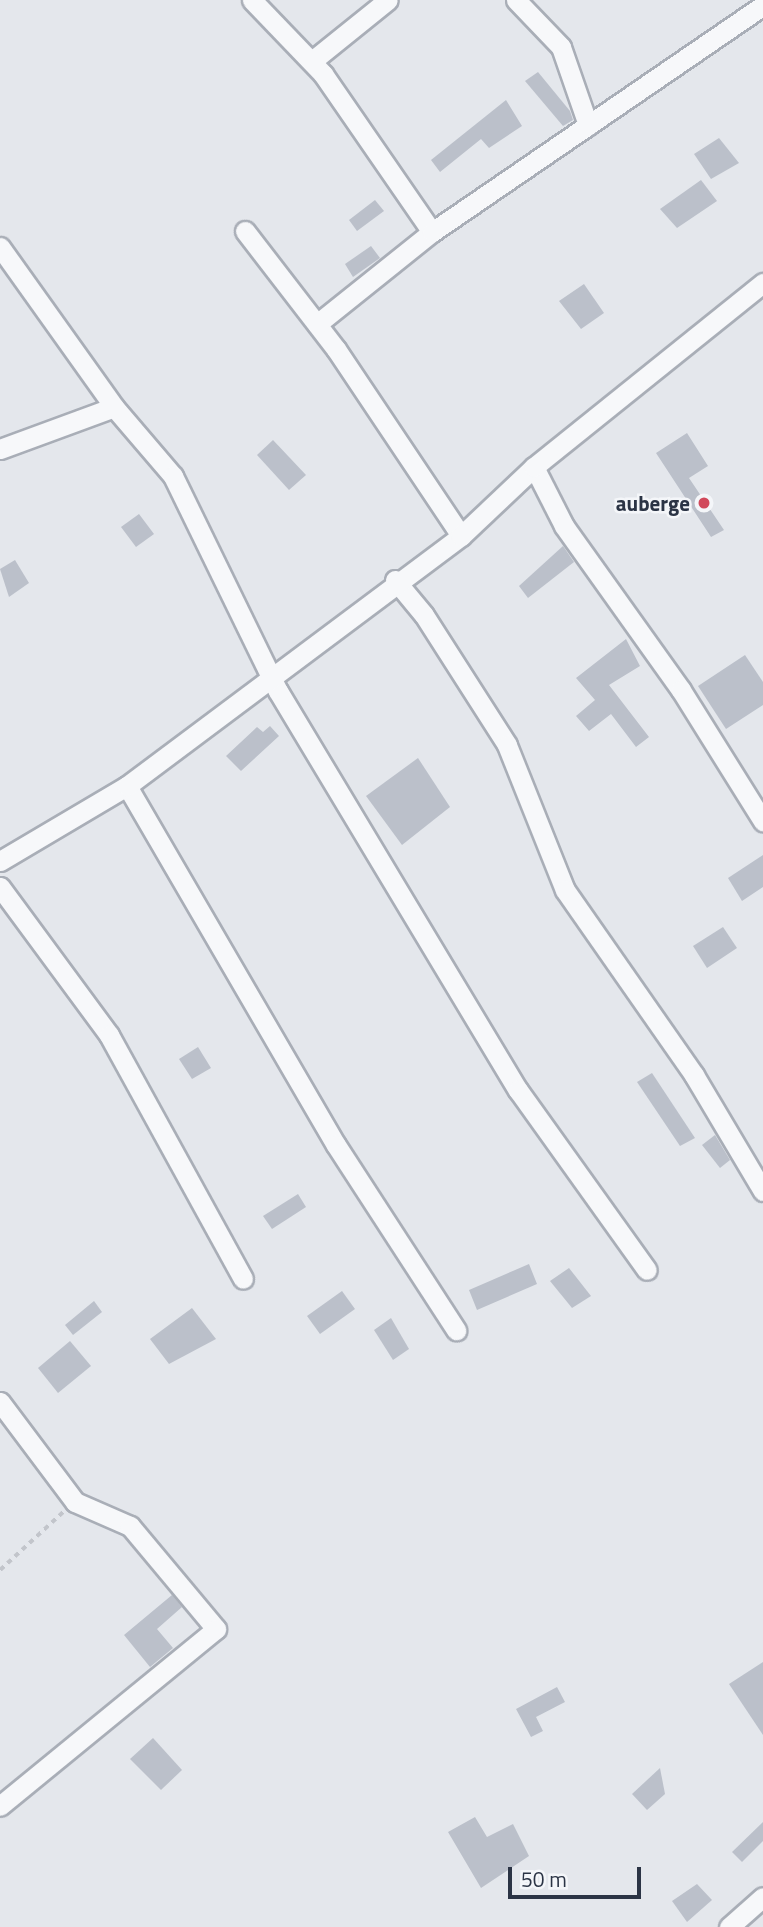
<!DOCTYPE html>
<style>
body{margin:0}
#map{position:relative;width:763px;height:1927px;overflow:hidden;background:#e4e7ec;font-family:"Titillium Web",sans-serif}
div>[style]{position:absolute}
.building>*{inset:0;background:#bbc0ca}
.path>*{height:3.5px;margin-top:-1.75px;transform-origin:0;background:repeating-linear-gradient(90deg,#c2c5cb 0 5px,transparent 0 10px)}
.roads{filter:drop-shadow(2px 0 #a9aeb7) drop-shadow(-2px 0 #a9aeb7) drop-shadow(0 2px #a9aeb7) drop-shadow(0 -2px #a9aeb7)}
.minor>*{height:19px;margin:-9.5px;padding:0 9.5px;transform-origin:9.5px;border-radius:9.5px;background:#f7f8fa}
.dots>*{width:19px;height:19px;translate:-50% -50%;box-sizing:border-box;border:4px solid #f4f6f9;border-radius:50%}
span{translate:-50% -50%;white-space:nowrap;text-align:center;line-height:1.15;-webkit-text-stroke:5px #f4f6f9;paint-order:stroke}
.poi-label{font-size:21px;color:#2b3445;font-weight:700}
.right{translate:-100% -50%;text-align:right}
.scale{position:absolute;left:508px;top:1867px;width:133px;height:32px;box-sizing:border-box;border:4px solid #2b3445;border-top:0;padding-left:9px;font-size:21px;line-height:24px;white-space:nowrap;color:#2b3445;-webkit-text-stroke:5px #f4f6f9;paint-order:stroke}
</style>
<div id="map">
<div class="building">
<div style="clip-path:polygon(538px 72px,570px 111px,573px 120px,563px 126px,525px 81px)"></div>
<div style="clip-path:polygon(506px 100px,522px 126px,489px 148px,481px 139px,440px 172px,431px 160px)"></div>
<div style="clip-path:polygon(719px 138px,739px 163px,711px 179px,694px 154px)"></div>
<div style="clip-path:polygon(701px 180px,717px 201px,677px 228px,660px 209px)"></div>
<div style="clip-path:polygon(375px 200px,384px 211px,357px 231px,349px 220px)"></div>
<div style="clip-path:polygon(371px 246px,380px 258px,353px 277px,345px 264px)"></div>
<div style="clip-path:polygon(584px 284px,604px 313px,581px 329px,559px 301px)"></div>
<div style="clip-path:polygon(687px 433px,708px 466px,689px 478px,724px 530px,711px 537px,656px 453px)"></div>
<div style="clip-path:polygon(273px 440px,306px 475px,289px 490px,257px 455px)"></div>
<div style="clip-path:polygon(139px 514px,154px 534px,136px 547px,121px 527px)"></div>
<div style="clip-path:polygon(563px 546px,574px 562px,528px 598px,519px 586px)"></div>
<div style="clip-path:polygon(15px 560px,29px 583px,9px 597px,0 569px)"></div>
<div style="clip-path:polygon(626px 639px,640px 666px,609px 685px,649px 737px,636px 747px,611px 714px,589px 731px,576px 716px,595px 700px,576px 678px)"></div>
<div style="clip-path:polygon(745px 655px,763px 682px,763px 705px,726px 729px,698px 686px)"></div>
<div style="clip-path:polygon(270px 726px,279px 736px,241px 771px,226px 756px,257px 727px,263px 732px)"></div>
<div style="clip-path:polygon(418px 758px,450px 807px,402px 845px,366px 796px)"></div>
<div style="clip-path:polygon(763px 855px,763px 887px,742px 901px,728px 878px)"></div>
<div style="clip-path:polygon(723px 927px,737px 948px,707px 968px,693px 946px)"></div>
<div style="clip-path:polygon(198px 1047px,211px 1068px,192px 1079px,179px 1059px)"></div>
<div style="clip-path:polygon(652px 1073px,695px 1138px,680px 1146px,637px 1082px)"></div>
<div style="clip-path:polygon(715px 1135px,730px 1160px,720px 1168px,702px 1145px)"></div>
<div style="clip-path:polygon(298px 1194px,306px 1207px,272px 1229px,263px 1216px)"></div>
<div style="clip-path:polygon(529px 1264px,537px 1284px,477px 1310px,469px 1290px)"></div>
<div style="clip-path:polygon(569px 1268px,591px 1296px,572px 1308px,550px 1281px)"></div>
<div style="clip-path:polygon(342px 1291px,355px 1309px,320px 1334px,307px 1316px)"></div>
<div style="clip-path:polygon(94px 1301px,102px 1312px,73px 1335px,65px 1325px)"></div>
<div style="clip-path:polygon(192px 1308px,216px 1339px,169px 1364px,150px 1339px)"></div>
<div style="clip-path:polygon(391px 1318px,409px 1349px,393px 1360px,374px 1330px)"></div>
<div style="clip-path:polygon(70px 1341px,91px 1366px,58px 1393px,38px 1368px)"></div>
<div style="clip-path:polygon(172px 1595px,182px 1607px,157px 1629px,173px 1648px,150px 1667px,124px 1635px)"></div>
<div style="clip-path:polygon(763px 1662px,763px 1735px,729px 1684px)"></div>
<div style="clip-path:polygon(557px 1687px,565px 1702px,536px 1717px,543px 1731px,531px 1737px,516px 1709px)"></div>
<div style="clip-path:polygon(153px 1738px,182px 1770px,161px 1790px,130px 1759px)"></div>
<div style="clip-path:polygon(660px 1768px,665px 1794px,647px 1810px,632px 1794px)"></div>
<div style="clip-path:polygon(475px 1817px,487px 1837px,513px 1824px,529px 1856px,481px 1888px,448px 1832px)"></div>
<div style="clip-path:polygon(763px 1822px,763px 1841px,742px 1862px,732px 1852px)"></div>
<div style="clip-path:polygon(697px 1884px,712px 1900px,687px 1922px,672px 1901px)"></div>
</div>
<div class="path">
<div style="left:0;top:1570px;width:86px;rotate:-42.6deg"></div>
</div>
<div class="roads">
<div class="minor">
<div style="left:252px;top:0;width:103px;rotate:46.2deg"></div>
<div style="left:323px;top:74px;width:192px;rotate:55.4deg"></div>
<div style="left:516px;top:0;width:65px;rotate:46.2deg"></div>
<div style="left:561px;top:47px;width:83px;rotate:70.9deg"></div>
<div style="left:312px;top:61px;width:97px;rotate:-38.8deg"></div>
<div style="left:245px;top:231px;width:149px;rotate:52.4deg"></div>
<div style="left:336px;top:349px;width:225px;rotate:56.2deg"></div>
<div style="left:0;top:247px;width:196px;rotate:54.5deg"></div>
<div style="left:114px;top:407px;width:91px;rotate:49.5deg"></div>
<div style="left:173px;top:476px;width:239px;rotate:64deg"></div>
<div style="left:278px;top:691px;width:466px;rotate:59deg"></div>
<div style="left:518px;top:1090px;width:221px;rotate:54.4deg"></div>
<div style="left:317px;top:324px;width:147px;rotate:-38.7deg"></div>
<div style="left:432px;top:232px;width:401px;rotate:-34.4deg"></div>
<div style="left:0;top:449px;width:121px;rotate:-20.2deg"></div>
<div style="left:534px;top:467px;width:66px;rotate:63deg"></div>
<div style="left:564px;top:526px;width:201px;rotate:54.5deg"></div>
<div style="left:681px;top:690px;width:155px;rotate:58deg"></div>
<div style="left:395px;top:580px;width:45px;rotate:50.4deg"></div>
<div style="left:424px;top:615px;width:154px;rotate:57.4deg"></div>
<div style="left:507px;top:745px;width:156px;rotate:68.2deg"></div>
<div style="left:565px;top:890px;width:226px;rotate:55.1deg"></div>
<div style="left:694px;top:1075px;width:135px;rotate:59.3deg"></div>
<div style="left:127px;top:786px;width:415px;rotate:59.8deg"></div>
<div style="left:336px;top:1145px;width:221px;rotate:57deg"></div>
<div style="left:0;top:861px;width:147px;rotate:-30.6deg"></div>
<div style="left:127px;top:786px;width:417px;rotate:-36.8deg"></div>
<div style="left:461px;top:536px;width:100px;rotate:-43.4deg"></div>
<div style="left:534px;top:467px;width:294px;rotate:-38.8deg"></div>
<div style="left:0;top:887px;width:184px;rotate:53.6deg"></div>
<div style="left:109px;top:1035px;width:278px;rotate:61.2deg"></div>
<div style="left:0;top:1402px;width:125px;rotate:53.1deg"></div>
<div style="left:75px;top:1502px;width:60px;rotate:23.6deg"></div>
<div style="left:130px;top:1526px;width:134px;rotate:50.1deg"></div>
<div style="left:216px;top:1629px;width:279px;rotate:140.7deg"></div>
<div style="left:729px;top:1927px;width:45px;rotate:-41.4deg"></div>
</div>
</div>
<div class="dots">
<div style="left:704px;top:503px;background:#d1495b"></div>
</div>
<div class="poi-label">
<span class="right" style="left:690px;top:503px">auberge</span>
</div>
<div class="scale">50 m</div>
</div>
